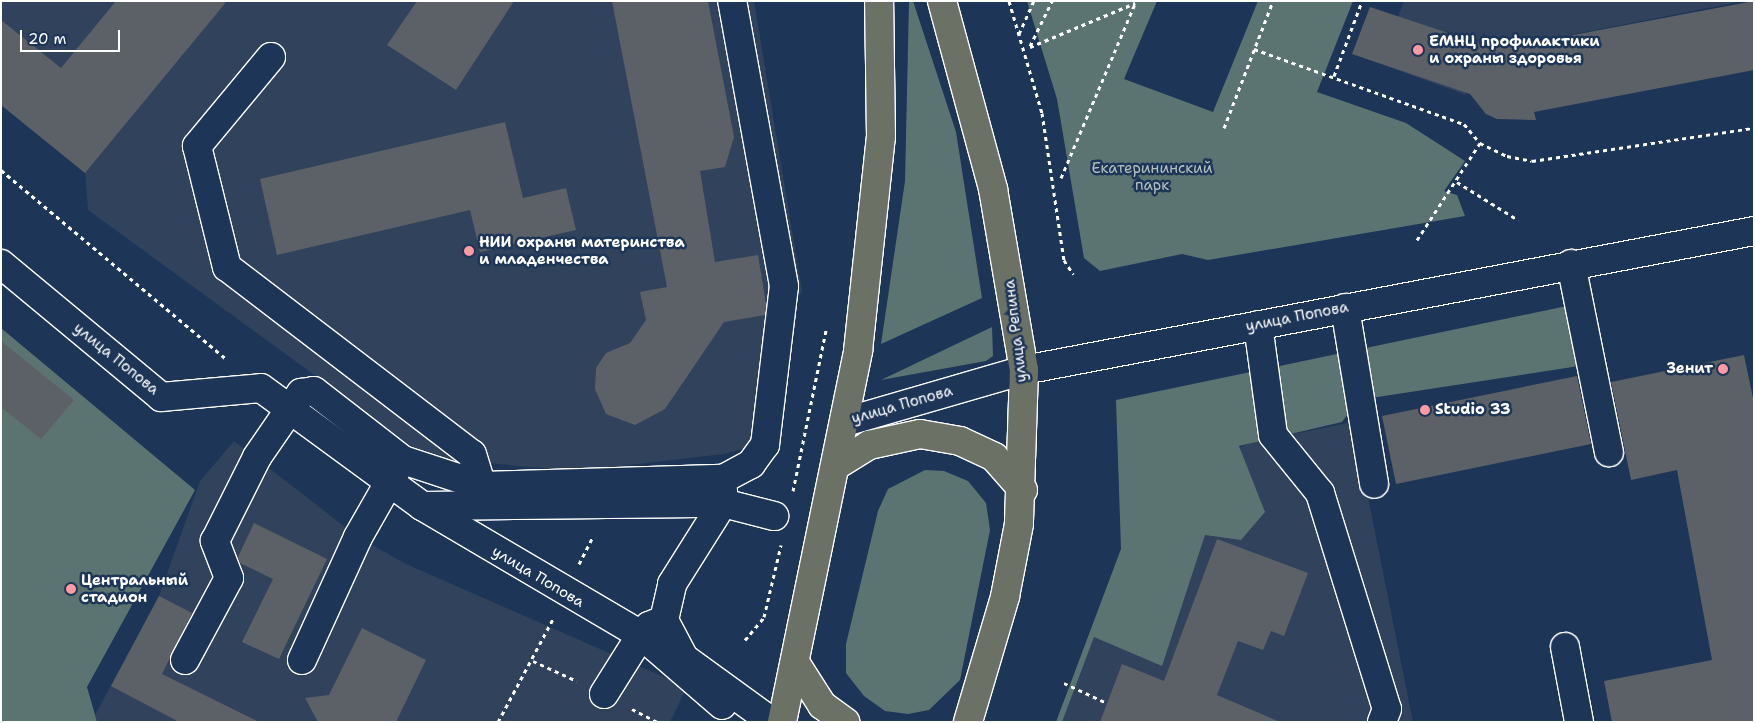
<!DOCTYPE html>
<meta charset="utf-8">
<style>
body{margin:0}
#map{position:relative;width:1755px;height:723px;overflow:hidden;background:#1d3557;font-family:"Shantell Sans",sans-serif}
div>[style]{position:absolute}
.built>*{inset:0;background:#30425c}
.green>*{inset:0;background:#5b7471}
.building>*{inset:0;background:#5c6167}
.path>*{height:3px;margin-top:-1.5px;transform-origin:0;background:repeating-linear-gradient(90deg,#fff 0 4px,transparent 0 8px)}
.roads{filter:drop-shadow(1px 0 #fff) drop-shadow(-1px 0 #fff) drop-shadow(0 1px #fff) drop-shadow(0 -1px #fff)}
.minor>*{height:28px;margin:-14px;padding:0 14px;transform-origin:14px;border-radius:14px;background:#1d3557}
.major>*{height:28px;margin:-14px;padding:0 14px;transform-origin:14px;border-radius:14px;background:#6b7165}
.dots>*{width:14px;height:14px;translate:-50% -50%;box-sizing:border-box;border:2px solid #1d3557;border-radius:50%}
span{translate:-50% -50%;white-space:nowrap;text-align:center;line-height:1.15;-webkit-text-stroke:5px #1d3557;paint-order:stroke}
.poi-label{font-size:15px;color:#fff;font-weight:700}
.left{translate:0 -50%;text-align:left}
.right{translate:-100% -50%;text-align:right}
.park-label{font-size:15px;color:#b5c0bf}
.street-label{font-size:15px;color:#fff}
.frame{position:absolute;inset:0;border:2px solid #fff;pointer-events:none}
.scale{position:absolute;left:20px;top:30px;width:100px;height:22px;box-sizing:border-box;border:2px solid #fff;border-top:0;padding-left:6px;font-size:15px;line-height:18px;white-space:nowrap;color:#fff;-webkit-text-stroke:4px #1d3557;paint-order:stroke}
</style>
<div id="map">
<div class="built">
<div style="clip-path:polygon(1px 1px,754px 1px,802px 291px,768px 351px,754px 446px,724px 454px,578px 471px,428px 458px,88px 210px,85px 173px,1px 105px)"></div>
<div style="clip-path:polygon(1404px 1px,1744px 1px,1514px 46px,1484px 45px,1466px 95px,1353px 54px,1370px 7px,1398px 17px)"></div>
<div style="clip-path:polygon(1353px 422px,1413px 722px,1056px 722px,1143px 491px,1252px 442px)"></div>
<div style="clip-path:polygon(234px 441px,358px 537px,406px 564px,687px 687px,670px 722px,97px 722px,95px 715px,159px 596px,200px 481px)"></div>
</div>
<div class="green">
<div style="clip-path:polygon(909px 1px,913px 1px,956px 132px,982px 298px,881px 344px,905px 181px)"></div>
<div style="clip-path:polygon(1027px 1px,1157px 1px,1124px 79px,1213px 112px,1258px 1px,1353px 1px,1317px 92px,1406px 123px,1465px 161px,1444px 191px,1457px 195px,1465px 216px,1208px 260px,1182px 254px,1100px 271px,1084px 258px,1057px 99px)"></div>
<div style="clip-path:polygon(1581px 303px,1592px 364px,1358px 400px,1342px 422px,1239px 446px,1265px 512px,1241px 540px,1205px 535px,1162px 666px,1094px 637px,1062px 722px,1056px 722px,1121px 549px,1116px 400px)"></div>
<div style="clip-path:polygon(992px 327px,993px 356px,986px 361px,881px 380px)"></div>
<div style="clip-path:polygon(1px 328px,195px 490px,87px 687px,97px 722px,1px 722px)"></div>
<div style="clip-path:polygon(925px 470px,944px 471px,968px 481px,986px 503px,990px 530px,960px 680px,929px 710px,908px 714px,885px 711px,864px 696px,846px 673px,846px 644px,878px 511px,888px 489px)"></div>
</div>
<div class="building">
<div style="clip-path:polygon(116px 1px,227px 1px,85px 173px,1px 105px,1px 20px,61px 68px)"></div>
<div style="clip-path:polygon(417px 1px,514px 1px,456px 90px,387px 45px)"></div>
<div style="clip-path:polygon(612px 1px,708px 1px,734px 137px,725px 167px,700px 171px,715px 262px,758px 255px,766px 304px,765px 315px,724px 322px,665px 409px,635px 425px,606px 414px,595px 389px,596px 368px,606px 353px,630px 343px,646px 320px,640px 292px,667px 287px)"></div>
<div style="clip-path:polygon(1754px 1px,1754px 70px,1534px 112px,1536px 120px,1497px 119px,1486px 114px,1470px 94px,1352px 54px,1370px 7px,1484px 45px,1514px 46px)"></div>
<div style="clip-path:polygon(505px 122px,523px 198px,566px 188px,576px 230px,480px 252px,470px 210px,277px 255px,260px 179px)"></div>
<div style="clip-path:polygon(1px 341px,74px 400px,41px 439px,1px 407px)"></div>
<div style="clip-path:polygon(1744px 355px,1754px 403px,1754px 722px,1612px 722px,1604px 681px,1712px 660px,1677px 470px,1631px 480px,1611px 382px)"></div>
<div style="clip-path:polygon(1577px 376px,1591px 444px,1396px 484px,1382px 416px)"></div>
<div style="clip-path:polygon(254px 523px,327px 559px,279px 659px,242px 642px,273px 579px,240px 563px,238px 557px)"></div>
<div style="clip-path:polygon(1217px 539px,1308px 573px,1284px 636px,1271px 631px,1263px 650px,1238px 641px,1217px 695px,1280px 722px,1100px 722px,1122px 664px,1164px 681px)"></div>
<div style="clip-path:polygon(159px 596px,192px 613px,162px 674px,259px 722px,179px 722px,111px 686px)"></div>
<div style="clip-path:polygon(362px 628px,426px 660px,396px 722px,318px 722px,305px 698px,329px 695px)"></div>
</div>
<div class="path">
<div style="left:1009px;top:1px;width:117px;rotate:73.6deg"></div>
<div style="left:1042px;top:113px;width:149px;rotate:81.5deg"></div>
<div style="left:1064px;top:260px;width:17px;rotate:57deg"></div>
<div style="left:1019px;top:34px;width:36px;rotate:-66deg"></div>
<div style="left:1030px;top:46px;width:50px;rotate:-63.9deg"></div>
<div style="left:1030px;top:47px;width:114px;rotate:-22.7deg"></div>
<div style="left:1254px;top:49px;width:223px;rotate:19.7deg"></div>
<div style="left:1464px;top:124px;width:25px;rotate:50deg"></div>
<div style="left:1480px;top:143px;width:30px;rotate:26deg"></div>
<div style="left:1507px;top:156px;width:25px;rotate:11deg"></div>
<div style="left:1532px;top:161px;width:224px;rotate:-8.5deg"></div>
<div style="left:1334px;top:76px;width:80px;rotate:-69.5deg"></div>
<div style="left:1224px;top:128px;width:136px;rotate:-68.9deg"></div>
<div style="left:1px;top:170px;width:294px;rotate:40deg"></div>
<div style="left:1061px;top:178px;width:192px;rotate:-67deg"></div>
<div style="left:1457px;top:182px;width:72px;rotate:31.9deg"></div>
<div style="left:1417px;top:240px;width:116px;rotate:-57deg"></div>
<div style="left:793px;top:491px;width:164px;rotate:-78.4deg"></div>
<div style="left:579px;top:564px;width:31px;rotate:-63deg"></div>
<div style="left:745px;top:640px;width:30px;rotate:-50deg"></div>
<div style="left:764px;top:617px;width:74px;rotate:-76.7deg"></div>
<div style="left:533px;top:661px;width:48px;rotate:24.4deg"></div>
<div style="left:1064px;top:683px;width:47px;rotate:24.9deg"></div>
<div style="left:632px;top:709px;width:28px;rotate:27deg"></div>
<div style="left:498px;top:722px;width:117px;rotate:-61.9deg"></div>
</div>
<div class="roads">
<div class="minor">
<div style="left:271px;top:57px;width:116px;rotate:129.7deg"></div>
<div style="left:197px;top:146px;width:125px;rotate:76.1deg"></div>
<div style="left:227px;top:267px;width:308px;rotate:37.4deg"></div>
<div style="left:472px;top:454px;width:34px;rotate:73deg"></div>
<div style="left:1px;top:264px;width:208px;rotate:39.7deg"></div>
<div style="left:161px;top:397px;width:100px;rotate:-5.1deg"></div>
<div style="left:261px;top:388px;width:200px;rotate:36.2deg"></div>
<div style="left:422px;top:506px;width:254px;rotate:30.5deg"></div>
<div style="left:641px;top:635px;width:107px;rotate:40.8deg"></div>
<div style="left:1571px;top:264px;width:192px;rotate:78.6deg"></div>
<div style="left:1345px;top:308px;width:178px;rotate:80.6deg"></div>
<div style="left:1258px;top:325px;width:111px;rotate:82.2deg"></div>
<div style="left:1273px;top:435px;width:75px;rotate:51deg"></div>
<div style="left:1320px;top:493px;width:226px;rotate:72.8deg"></div>
<div style="left:1387px;top:709px;width:14px;rotate:111deg"></div>
<div style="left:845px;top:422px;width:186px;rotate:-16.2deg"></div>
<div style="left:1024px;top:370px;width:743px;rotate:-10.78deg"></div>
<div style="left:422px;top:506px;width:301px;rotate:-0.6deg"></div>
<div style="left:723px;top:503px;width:53px;rotate:14.3deg"></div>
<div style="left:664px;top:620px;width:43px;rotate:62.2deg"></div>
<div style="left:684px;top:658px;width:109px;rotate:36deg"></div>
<div style="left:1565px;top:647px;width:76px;rotate:79.4deg"></div>
<div style="left:185px;top:660px;width:93px;rotate:-61.8deg"></div>
<div style="left:229px;top:578px;width:40px;rotate:-111deg"></div>
<div style="left:215px;top:541px;width:94px;rotate:-63.4deg"></div>
<div style="left:257px;top:457px;width:78px;rotate:-55.5deg"></div>
<div style="left:301px;top:393px;width:13px;rotate:-9deg"></div>
<div style="left:314px;top:391px;width:113px;rotate:37.8deg"></div>
<div style="left:403px;top:460px;width:83px;rotate:18.2deg"></div>
<div style="left:482px;top:486px;width:241px;rotate:-1.7deg"></div>
<div style="left:723px;top:479px;width:32px;rotate:-28deg"></div>
<div style="left:751px;top:464px;width:24px;rotate:-54deg"></div>
<div style="left:765px;top:445px;width:160px;rotate:-83.2deg"></div>
<div style="left:784px;top:286px;width:290px;rotate:-100.3deg"></div>
<div style="left:302px;top:660px;width:135px;rotate:-65.5deg"></div>
<div style="left:358px;top:537px;width:81px;rotate:-60.3deg"></div>
<div style="left:604px;top:694px;width:70px;rotate:-57.9deg"></div>
<div style="left:641px;top:635px;width:12px;rotate:-48deg"></div>
<div style="left:649px;top:626px;width:16px;rotate:-22deg"></div>
<div style="left:664px;top:620px;width:37px;rotate:-77deg"></div>
<div style="left:672px;top:584px;width:96px;rotate:-57.8deg"></div>
<div style="left:723px;top:503px;width:13px;rotate:-90deg"></div>
</div>
<div class="major">
<div style="left:942px;top:1px;width:195px;rotate:74.8deg"></div>
<div style="left:993px;top:189px;width:184px;rotate:80.3deg"></div>
<div style="left:1024px;top:370px;width:154px;rotate:91.9deg"></div>
<div style="left:1019px;top:524px;width:74px;rotate:100.9deg"></div>
<div style="left:1005px;top:597px;width:130px;rotate:106.5deg"></div>
<div style="left:837px;top:465px;width:38px;rotate:-32deg"></div>
<div style="left:869px;top:445px;width:52px;rotate:-12.2deg"></div>
<div style="left:920px;top:434px;width:41px;rotate:9.9deg"></div>
<div style="left:960px;top:441px;width:38px;rotate:25deg"></div>
<div style="left:994px;top:457px;width:44px;rotate:48.7deg"></div>
<div style="left:796px;top:664px;width:49px;rotate:57.6deg"></div>
<div style="left:822px;top:705px;width:29px;rotate:36deg"></div>
<div style="left:782px;top:722px;width:379px;rotate:-78.4deg"></div>
<div style="left:858px;top:351px;width:215px;rotate:-83.9deg"></div>
<div style="left:881px;top:137px;width:136px;rotate:-90.8deg"></div>
</div>
</div>
<div class="dots">
<div style="left:1418px;top:50px;background:#ff9aa2"></div>
<div style="left:469px;top:251px;background:#ff9aa2"></div>
<div style="left:1723px;top:369px;background:#ff9aa2"></div>
<div style="left:1425px;top:410px;background:#ff9aa2"></div>
<div style="left:71px;top:589px;background:#ff9aa2"></div>
</div>
<div class="poi-label">
<span class="left" style="left:1429px;top:50px">ЕМНЦ профилактики<br>и охраны здоровья</span>
<span class="left" style="left:479px;top:251px">НИИ охраны материнства<br>и младенчества</span>
<span class="right" style="left:1713px;top:369px">Зенит</span>
<span class="left" style="left:1435px;top:410px">Studio 33</span>
<span class="left" style="left:81px;top:589px">Центральный<br>стадион</span>
</div>
<div class="park-label">
<span style="left:1152px;top:177px">Екатерининский<br>парк</span>
</div>
<div class="street-label">
<span style="left:1297px;top:317px;rotate:-11deg">улица Попова</span>
<span style="left:1016px;top:331px;rotate:-97deg">улица Репина</span>
<span style="left:116px;top:359px;rotate:39deg">улица Попова</span>
<span style="left:902px;top:405px;rotate:-16deg">улица Попова</span>
<span style="left:538px;top:577px;rotate:31deg">улица Попова</span>
</div>
<div class="frame"></div>
<div class="scale">20 m</div>
</div>
